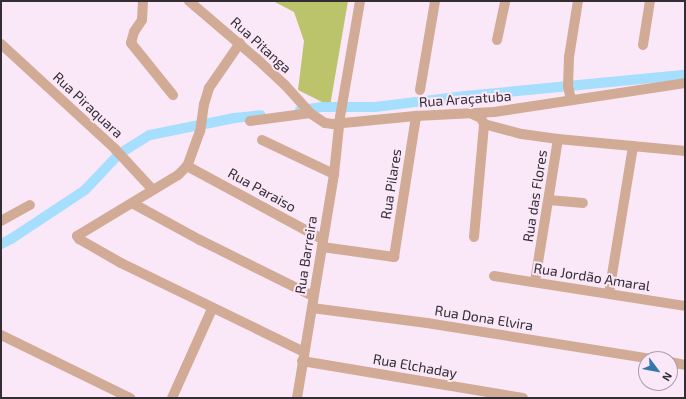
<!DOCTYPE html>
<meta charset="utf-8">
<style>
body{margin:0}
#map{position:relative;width:686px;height:399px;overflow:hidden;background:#fae8f9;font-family:"Exo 2",sans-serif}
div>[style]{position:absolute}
.green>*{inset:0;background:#bcc46b}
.canal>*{height:10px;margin:-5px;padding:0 5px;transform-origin:5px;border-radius:5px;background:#a5dffd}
.street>*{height:10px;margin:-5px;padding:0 5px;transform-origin:5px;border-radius:5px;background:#d1ab95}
span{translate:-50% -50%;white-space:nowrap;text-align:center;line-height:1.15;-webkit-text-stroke:4px #fae8f9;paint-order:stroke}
.street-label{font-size:14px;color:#342d34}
.frame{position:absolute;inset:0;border:2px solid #342d34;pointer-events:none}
.north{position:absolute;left:638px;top:351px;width:40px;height:40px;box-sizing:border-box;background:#fae8f9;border:1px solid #ab9daa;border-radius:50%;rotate:122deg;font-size:11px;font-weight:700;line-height:16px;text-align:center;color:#342d34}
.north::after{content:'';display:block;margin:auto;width:14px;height:18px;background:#3578ae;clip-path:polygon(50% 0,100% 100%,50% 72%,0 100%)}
</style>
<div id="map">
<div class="green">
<div style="clip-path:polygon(273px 1px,348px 1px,330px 106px,298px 90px,304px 41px,294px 12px)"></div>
</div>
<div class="canal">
<div style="left:300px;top:110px;width:21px;rotate:-8deg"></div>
<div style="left:321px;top:107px;width:54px"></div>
<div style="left:375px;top:107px;width:91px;rotate:-7deg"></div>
<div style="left:465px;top:96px;width:221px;rotate:-5.5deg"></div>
<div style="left:1px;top:244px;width:11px;rotate:-27deg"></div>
<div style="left:11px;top:239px;width:89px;rotate:-33.5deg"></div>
<div style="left:85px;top:190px;width:50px;rotate:-46.6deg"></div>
<div style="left:119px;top:154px;width:36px;rotate:-32deg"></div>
<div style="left:150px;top:135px;width:86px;rotate:-11.4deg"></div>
<div style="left:234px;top:118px;width:27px;rotate:-6deg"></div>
</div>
<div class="street">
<div style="left:143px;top:1px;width:19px;rotate:93deg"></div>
<div style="left:142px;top:20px;width:14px;rotate:124deg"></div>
<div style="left:134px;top:32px;width:11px;rotate:105deg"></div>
<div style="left:131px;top:43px;width:67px;rotate:51.1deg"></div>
<div style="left:189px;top:1px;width:89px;rotate:40.5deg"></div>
<div style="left:257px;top:59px;width:38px;rotate:43deg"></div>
<div style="left:285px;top:85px;width:38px;rotate:48deg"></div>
<div style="left:497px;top:40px;width:40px;rotate:-78deg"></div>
<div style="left:240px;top:43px;width:55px;rotate:124.6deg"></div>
<div style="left:209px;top:88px;width:17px;rotate:107deg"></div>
<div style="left:204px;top:104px;width:27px;rotate:98deg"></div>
<div style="left:200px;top:131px;width:37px;rotate:110deg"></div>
<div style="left:187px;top:166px;width:13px;rotate:135deg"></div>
<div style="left:178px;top:175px;width:118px;rotate:148.9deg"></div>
<div style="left:77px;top:236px;width:4px;rotate:56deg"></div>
<div style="left:79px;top:239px;width:48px;rotate:29.7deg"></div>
<div style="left:121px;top:263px;width:203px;rotate:25.9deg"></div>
<div style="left:1px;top:44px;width:155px;rotate:42.6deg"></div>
<div style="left:115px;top:149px;width:54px;rotate:47.2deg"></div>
<div style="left:643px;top:45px;width:45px;rotate:-81deg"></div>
<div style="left:420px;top:90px;width:90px;rotate:-80.4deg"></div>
<div style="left:571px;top:100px;width:14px;rotate:-102deg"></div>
<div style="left:568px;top:86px;width:29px;rotate:-88deg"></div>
<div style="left:569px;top:57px;width:57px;rotate:-80.9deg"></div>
<div style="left:472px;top:114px;width:10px;rotate:24deg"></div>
<div style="left:481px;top:118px;width:7px;rotate:63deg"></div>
<div style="left:484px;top:124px;width:39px;rotate:15deg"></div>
<div style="left:522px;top:134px;width:36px;rotate:8deg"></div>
<div style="left:558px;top:139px;width:128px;rotate:5.4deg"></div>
<div style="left:250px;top:121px;width:61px;rotate:-7.6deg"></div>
<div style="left:310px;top:113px;width:18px;rotate:34deg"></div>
<div style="left:325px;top:123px;width:8px;rotate:7deg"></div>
<div style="left:333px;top:124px;width:83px;rotate:-5.5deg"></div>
<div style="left:416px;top:116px;width:78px;rotate:-2.9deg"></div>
<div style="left:494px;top:112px;width:193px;rotate:-8.6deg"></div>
<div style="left:262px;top:140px;width:80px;rotate:25.3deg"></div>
<div style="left:187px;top:166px;width:153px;rotate:28.4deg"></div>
<div style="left:549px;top:200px;width:34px;rotate:5deg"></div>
<div style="left:132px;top:203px;width:77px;rotate:28.6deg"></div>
<div style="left:200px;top:240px;width:126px;rotate:26.4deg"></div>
<div style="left:1px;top:221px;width:33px;rotate:-29deg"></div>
<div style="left:474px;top:237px;width:113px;rotate:-84.9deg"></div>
<div style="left:322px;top:247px;width:73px;rotate:7.9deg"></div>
<div style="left:394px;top:257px;width:143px;rotate:-81.1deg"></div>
<div style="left:494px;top:276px;width:193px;rotate:8.9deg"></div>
<div style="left:535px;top:281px;width:144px;rotate:-80.8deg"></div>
<div style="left:609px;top:293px;width:149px;rotate:-80.7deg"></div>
<div style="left:312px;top:308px;width:116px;rotate:7.4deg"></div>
<div style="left:427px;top:323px;width:227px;rotate:9.1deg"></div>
<div style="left:1px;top:335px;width:144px;rotate:26deg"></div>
<div style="left:302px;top:361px;width:224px;rotate:9.5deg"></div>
<div style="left:670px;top:362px;width:15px;rotate:11deg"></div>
<div style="left:172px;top:398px;width:98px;rotate:-65.8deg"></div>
<div style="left:297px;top:398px;width:227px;rotate:-80.6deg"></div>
<div style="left:334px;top:174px;width:57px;rotate:-84deg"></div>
<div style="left:340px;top:117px;width:118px;rotate:-80.2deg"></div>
</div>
<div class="street-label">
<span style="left:261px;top:45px;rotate:42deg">Rua Pitanga</span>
<span style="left:465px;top:99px;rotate:-4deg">Rua Araçatuba</span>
<span style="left:88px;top:105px;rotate:43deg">Rua Piraquara</span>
<span style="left:391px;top:184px;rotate:-81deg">Rua Pilares</span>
<span style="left:262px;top:190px;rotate:29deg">Rua Paraiso</span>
<span style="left:535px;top:196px;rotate:-81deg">Rua das Flores</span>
<span style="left:306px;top:255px;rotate:-81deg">Rua Barreira</span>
<span style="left:592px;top:277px;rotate:9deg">Rua Jordão Amaral</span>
<span style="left:484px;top:318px;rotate:9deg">Rua Dona Elvira</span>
<span style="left:415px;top:366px;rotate:10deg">Rua Elchaday</span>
</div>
<div class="frame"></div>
<div class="north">N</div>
</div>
